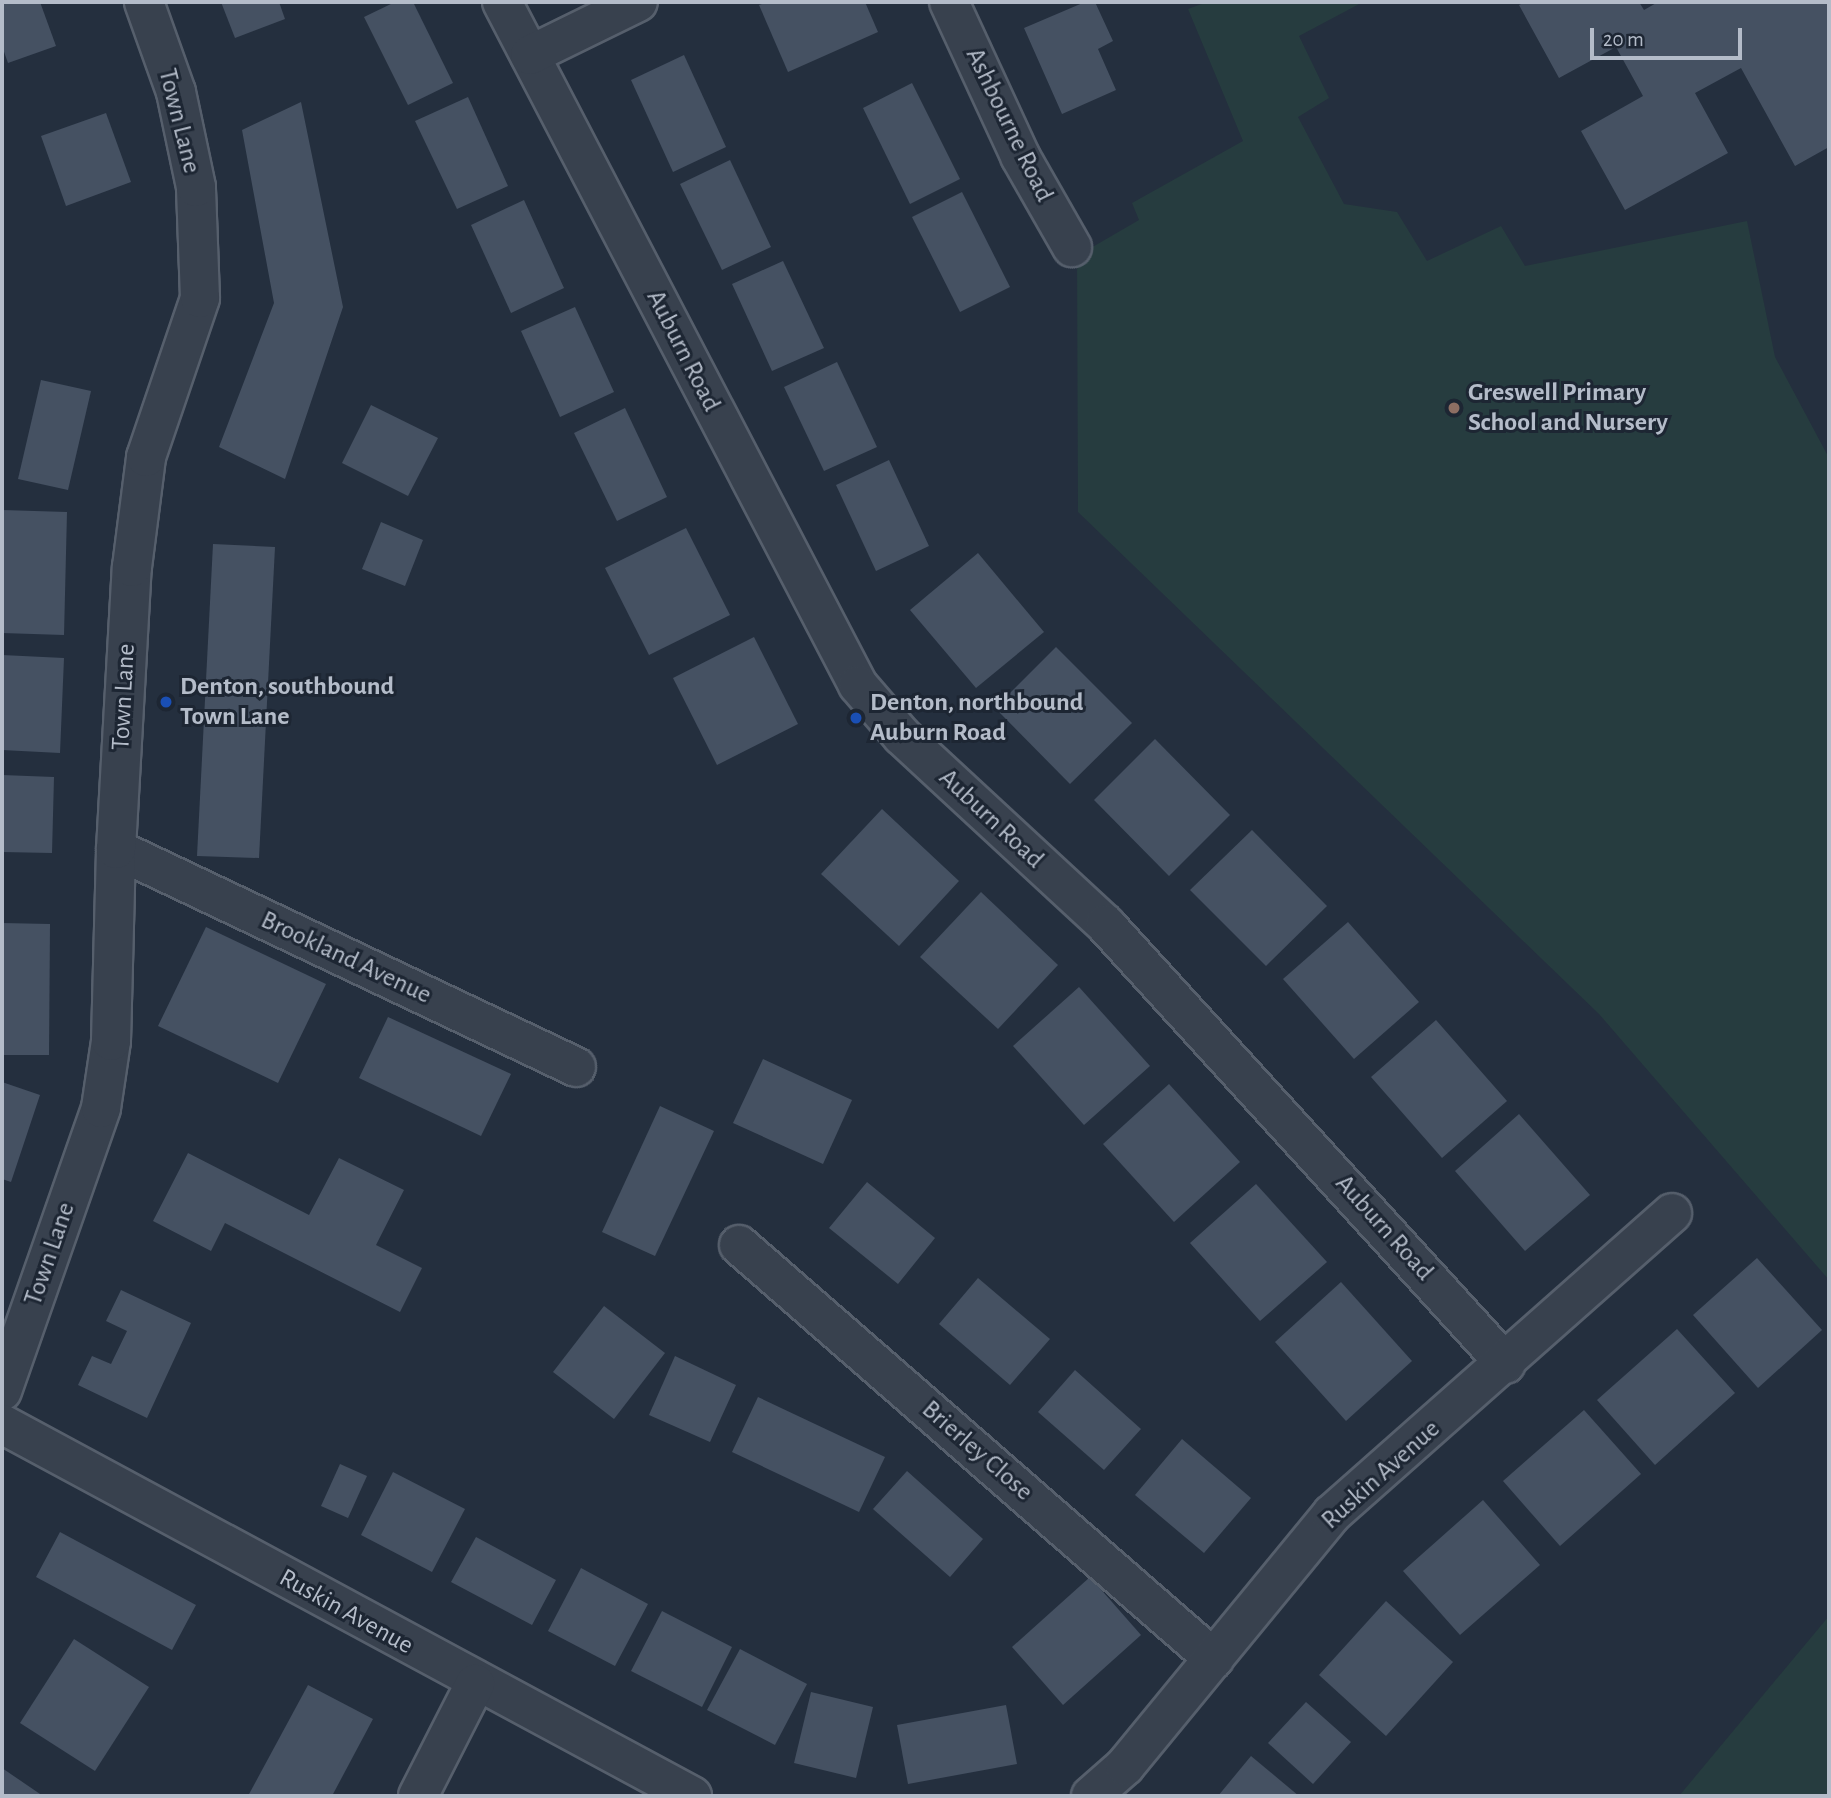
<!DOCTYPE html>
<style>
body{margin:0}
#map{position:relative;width:1831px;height:1798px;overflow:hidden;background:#242f3e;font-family:"Alegreya Sans",sans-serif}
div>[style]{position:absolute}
.green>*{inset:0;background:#263c3f}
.building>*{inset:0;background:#455162}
.roads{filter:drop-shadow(2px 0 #565f6c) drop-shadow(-2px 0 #565f6c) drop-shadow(0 2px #565f6c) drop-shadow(0 -2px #565f6c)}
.street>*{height:38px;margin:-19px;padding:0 19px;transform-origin:19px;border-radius:19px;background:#38414e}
.dots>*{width:19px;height:19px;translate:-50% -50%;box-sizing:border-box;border:4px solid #1d2633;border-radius:50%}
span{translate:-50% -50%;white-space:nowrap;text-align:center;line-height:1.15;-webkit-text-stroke:6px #1d2633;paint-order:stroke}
.street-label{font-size:26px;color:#b4bcc9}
.poi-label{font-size:26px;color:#b4bcc9;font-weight:700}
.left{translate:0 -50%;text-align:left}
.frame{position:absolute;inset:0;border:4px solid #b4bcc9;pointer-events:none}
.scale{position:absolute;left:1590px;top:28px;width:152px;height:32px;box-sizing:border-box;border:4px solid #b4bcc9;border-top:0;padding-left:9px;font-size:21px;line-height:24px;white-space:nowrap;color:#b4bcc9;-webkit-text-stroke:5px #1d2633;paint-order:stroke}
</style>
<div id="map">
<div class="green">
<div style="clip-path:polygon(1207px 2px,1363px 2px,1299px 36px,1329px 98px,1298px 117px,1344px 204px,1397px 212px,1427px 261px,1501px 226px,1525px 266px,1747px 221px,1775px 357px,1829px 458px,1829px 1280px,1599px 1014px,1078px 512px,1077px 256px,1139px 220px,1132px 203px,1243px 141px,1188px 9px)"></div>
<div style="clip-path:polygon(1829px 1616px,1829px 1796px,1679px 1796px)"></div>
</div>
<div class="building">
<div style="clip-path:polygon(2px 2px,40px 2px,56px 46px,8px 63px,2px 46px)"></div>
<div style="clip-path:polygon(221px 2px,279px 2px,285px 19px,235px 38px)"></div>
<div style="clip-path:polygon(395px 2px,413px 2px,453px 83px,408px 105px,364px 17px)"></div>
<div style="clip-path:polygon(767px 2px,865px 2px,878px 32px,788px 72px,759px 5px)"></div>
<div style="clip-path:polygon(1085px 2px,1095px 2px,1113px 41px,1098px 49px,1116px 90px,1062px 114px,1024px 28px)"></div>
<div style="clip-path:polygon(1525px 2px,1639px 2px,1644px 10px,1658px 2px,1829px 2px,1829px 147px,1795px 166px,1741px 68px,1695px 93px,1728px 153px,1625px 210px,1581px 131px,1643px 96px,1616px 47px,1559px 78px,1519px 5px)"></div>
<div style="clip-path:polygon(684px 55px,726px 147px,673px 172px,631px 80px)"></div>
<div style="clip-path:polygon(912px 83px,960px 179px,910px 204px,863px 108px)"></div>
<div style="clip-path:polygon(468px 97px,508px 186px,457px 209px,415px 121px)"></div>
<div style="clip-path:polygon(301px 102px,343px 307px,285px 479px,219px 447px,274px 303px,242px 130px)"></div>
<div style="clip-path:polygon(106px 113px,131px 182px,66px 206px,41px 136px)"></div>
<div style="clip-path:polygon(730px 160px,771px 247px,722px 270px,680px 184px)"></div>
<div style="clip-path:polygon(962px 192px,1010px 287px,960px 312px,912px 217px)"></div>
<div style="clip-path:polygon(524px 200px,564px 288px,511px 313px,471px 225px)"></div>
<div style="clip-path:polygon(783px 261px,824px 348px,772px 371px,732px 284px)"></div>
<div style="clip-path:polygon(575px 307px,614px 392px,560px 417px,521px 331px)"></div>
<div style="clip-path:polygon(837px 362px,877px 447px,824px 471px,784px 387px)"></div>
<div style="clip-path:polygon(41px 380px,91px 391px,68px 490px,18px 479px)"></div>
<div style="clip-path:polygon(371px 405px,438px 438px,408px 496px,342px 463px)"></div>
<div style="clip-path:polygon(625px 408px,667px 497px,617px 521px,574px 433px)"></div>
<div style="clip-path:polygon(889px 460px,929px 546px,876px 571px,836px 485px)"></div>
<div style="clip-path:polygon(2px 510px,67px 512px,64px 635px,2px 633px)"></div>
<div style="clip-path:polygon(381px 522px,423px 540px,405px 586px,362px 569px)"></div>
<div style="clip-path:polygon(686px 528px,730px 615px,649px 655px,605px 568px)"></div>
<div style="clip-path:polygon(213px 544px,275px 547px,259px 858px,197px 856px)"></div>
<div style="clip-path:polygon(978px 553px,1044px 632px,976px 688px,910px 610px)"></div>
<div style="clip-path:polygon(754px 637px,798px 724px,717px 765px,673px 678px)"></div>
<div style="clip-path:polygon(1056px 647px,1132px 723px,1070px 784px,995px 708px)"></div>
<div style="clip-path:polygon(2px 655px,64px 658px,60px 753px,2px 750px)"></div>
<div style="clip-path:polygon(1155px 739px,1230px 815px,1169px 876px,1094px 800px)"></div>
<div style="clip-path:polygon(2px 775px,54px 777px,52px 853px,2px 852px)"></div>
<div style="clip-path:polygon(882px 809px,959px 881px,899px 946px,821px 874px)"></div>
<div style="clip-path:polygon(1252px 830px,1327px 906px,1266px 966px,1190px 890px)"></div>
<div style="clip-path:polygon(981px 892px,1058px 965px,998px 1029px,920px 957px)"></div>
<div style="clip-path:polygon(1348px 922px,1419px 1002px,1354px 1059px,1283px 979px)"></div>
<div style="clip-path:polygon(2px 923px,50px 924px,49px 1055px,2px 1055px)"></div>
<div style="clip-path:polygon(206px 927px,326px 984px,278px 1083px,158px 1026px)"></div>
<div style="clip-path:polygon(1079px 987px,1150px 1066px,1084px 1125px,1013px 1046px)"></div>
<div style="clip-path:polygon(388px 1017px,511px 1074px,481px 1136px,359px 1078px)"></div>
<div style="clip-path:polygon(1436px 1020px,1507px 1101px,1442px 1158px,1371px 1077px)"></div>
<div style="clip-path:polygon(763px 1059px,852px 1100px,823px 1164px,733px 1123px)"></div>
<div style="clip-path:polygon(2px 1082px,40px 1095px,11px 1182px,2px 1179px)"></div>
<div style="clip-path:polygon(1169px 1084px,1240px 1162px,1174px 1222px,1103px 1144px)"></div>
<div style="clip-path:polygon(660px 1106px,714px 1131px,655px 1256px,602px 1232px)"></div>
<div style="clip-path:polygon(1519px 1114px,1590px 1195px,1525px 1251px,1455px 1171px)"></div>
<div style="clip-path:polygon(188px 1153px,309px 1215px,339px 1158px,404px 1190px,376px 1245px,422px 1268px,400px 1312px,225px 1223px,211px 1251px,153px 1221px)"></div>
<div style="clip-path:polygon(867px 1182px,935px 1238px,898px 1284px,829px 1228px)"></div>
<div style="clip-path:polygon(1256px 1184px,1327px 1262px,1260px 1321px,1190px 1243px)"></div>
<div style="clip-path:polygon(1757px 1258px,1822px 1330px,1758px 1388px,1693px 1315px)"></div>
<div style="clip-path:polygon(978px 1278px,1050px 1339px,1010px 1385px,939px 1324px)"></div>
<div style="clip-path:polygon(1341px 1282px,1412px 1361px,1346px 1421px,1275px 1342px)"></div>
<div style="clip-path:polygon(121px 1290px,191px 1323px,147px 1418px,78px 1385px,92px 1356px,111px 1364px,127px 1331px,106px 1321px)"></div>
<div style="clip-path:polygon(604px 1306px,665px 1353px,614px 1419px,553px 1372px)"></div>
<div style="clip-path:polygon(1677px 1329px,1735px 1393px,1655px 1465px,1597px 1400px)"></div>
<div style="clip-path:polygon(675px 1356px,736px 1385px,710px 1442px,649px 1415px)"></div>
<div style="clip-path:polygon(1075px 1370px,1141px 1429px,1104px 1470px,1038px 1412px)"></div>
<div style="clip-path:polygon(758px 1397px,885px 1457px,859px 1512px,732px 1452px)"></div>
<div style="clip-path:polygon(1584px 1410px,1641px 1474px,1560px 1546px,1503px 1481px)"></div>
<div style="clip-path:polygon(1182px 1439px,1251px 1498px,1204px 1553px,1135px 1495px)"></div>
<div style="clip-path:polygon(340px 1464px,367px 1476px,348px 1518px,321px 1506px)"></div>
<div style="clip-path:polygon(907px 1471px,983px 1539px,950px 1577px,873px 1509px)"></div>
<div style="clip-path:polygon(393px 1472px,465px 1509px,432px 1572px,361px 1535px)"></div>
<div style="clip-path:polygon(1483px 1500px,1540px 1565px,1460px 1635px,1403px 1571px)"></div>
<div style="clip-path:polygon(60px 1532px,196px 1605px,172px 1650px,36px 1577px)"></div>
<div style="clip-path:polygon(476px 1537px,556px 1580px,532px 1625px,451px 1582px)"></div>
<div style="clip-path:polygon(581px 1568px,648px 1604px,615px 1666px,548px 1631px)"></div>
<div style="clip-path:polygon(1090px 1577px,1141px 1635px,1063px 1705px,1012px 1647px)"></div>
<div style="clip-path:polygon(1386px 1601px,1453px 1662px,1386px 1736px,1319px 1675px)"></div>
<div style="clip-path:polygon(662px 1611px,732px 1647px,702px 1707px,631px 1671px)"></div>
<div style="clip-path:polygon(74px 1639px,149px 1687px,95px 1771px,20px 1723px)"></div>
<div style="clip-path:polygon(740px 1649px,807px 1684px,775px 1745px,707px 1710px)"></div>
<div style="clip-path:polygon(308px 1685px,373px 1719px,332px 1796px,248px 1796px)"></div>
<div style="clip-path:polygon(811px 1692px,873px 1707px,856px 1778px,794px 1763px)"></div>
<div style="clip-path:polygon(1306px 1702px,1351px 1742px,1313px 1784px,1268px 1743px)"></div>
<div style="clip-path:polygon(1006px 1705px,1017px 1764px,908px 1784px,897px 1725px)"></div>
<div style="clip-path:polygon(1251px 1756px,1299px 1796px,1218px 1796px)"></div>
<div style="clip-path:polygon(2px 1768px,43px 1796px,2px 1796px)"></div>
</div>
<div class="roads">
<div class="street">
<div style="left:502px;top:2px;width:770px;rotate:62.47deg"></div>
<div style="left:858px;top:685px;width:67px;rotate:49.2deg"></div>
<div style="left:902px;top:736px;width:277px;rotate:42.8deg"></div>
<div style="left:1105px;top:924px;width:595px;rotate:47.66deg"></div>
<div style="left:949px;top:2px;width:170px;rotate:65.2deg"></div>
<div style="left:1020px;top:156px;width:105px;rotate:60.3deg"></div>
<div style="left:530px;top:55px;width:120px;rotate:-26.1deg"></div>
<div style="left:116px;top:849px;width:509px;rotate:25.36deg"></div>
<div style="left:739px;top:1245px;width:630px;rotate:41.07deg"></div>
<div style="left:2px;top:1391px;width:300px;rotate:-70.7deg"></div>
<div style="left:101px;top:1108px;width:68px;rotate:-81.5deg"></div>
<div style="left:111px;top:1041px;width:192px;rotate:-88.5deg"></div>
<div style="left:116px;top:849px;width:282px;rotate:-86.8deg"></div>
<div style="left:132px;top:567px;width:111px;rotate:-82.7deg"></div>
<div style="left:146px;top:457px;width:168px;rotate:-71.2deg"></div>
<div style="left:200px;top:298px;width:111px;rotate:-92.1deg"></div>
<div style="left:196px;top:187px;width:97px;rotate:-101.9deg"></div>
<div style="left:176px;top:92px;width:96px;rotate:-109.6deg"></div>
<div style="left:2px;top:1424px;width:784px;rotate:28.33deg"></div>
<div style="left:418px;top:1796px;width:126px;rotate:-63deg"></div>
<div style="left:1091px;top:1796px;width:45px;rotate:-41.4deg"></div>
<div style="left:1125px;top:1766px;width:326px;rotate:-50.6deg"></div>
<div style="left:1332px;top:1514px;width:454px;rotate:-41.5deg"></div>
</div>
</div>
<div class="dots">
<div style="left:1454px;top:408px;background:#8d6e63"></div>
<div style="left:166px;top:702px;background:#1a4fb4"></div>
<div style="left:856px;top:718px;background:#1a4fb4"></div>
</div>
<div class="street-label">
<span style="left:179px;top:121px;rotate:76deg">Town Lane</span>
<span style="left:1009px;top:125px;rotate:64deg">Ashbourne Road</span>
<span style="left:683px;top:351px;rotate:63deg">Auburn Road</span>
<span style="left:124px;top:697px;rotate:-87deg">Town Lane</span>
<span style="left:991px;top:819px;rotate:43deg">Auburn Road</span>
<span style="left:346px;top:958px;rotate:25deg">Brookland Avenue</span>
<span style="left:1384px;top:1228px;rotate:48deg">Auburn Road</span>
<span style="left:50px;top:1254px;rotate:-71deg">Town Lane</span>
<span style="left:977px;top:1451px;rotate:41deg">Brierley Close</span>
<span style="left:1381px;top:1475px;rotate:-42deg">Ruskin Avenue</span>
<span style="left:346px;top:1612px;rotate:29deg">Ruskin Avenue</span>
</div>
<div class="poi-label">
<span class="left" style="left:1468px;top:408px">Greswell Primary<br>School and Nursery</span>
<span class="left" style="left:180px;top:702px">Denton, southbound<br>Town Lane</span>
<span class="left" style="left:870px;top:718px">Denton, northbound<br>Auburn Road</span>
</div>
<div class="frame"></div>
<div class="scale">20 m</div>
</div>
